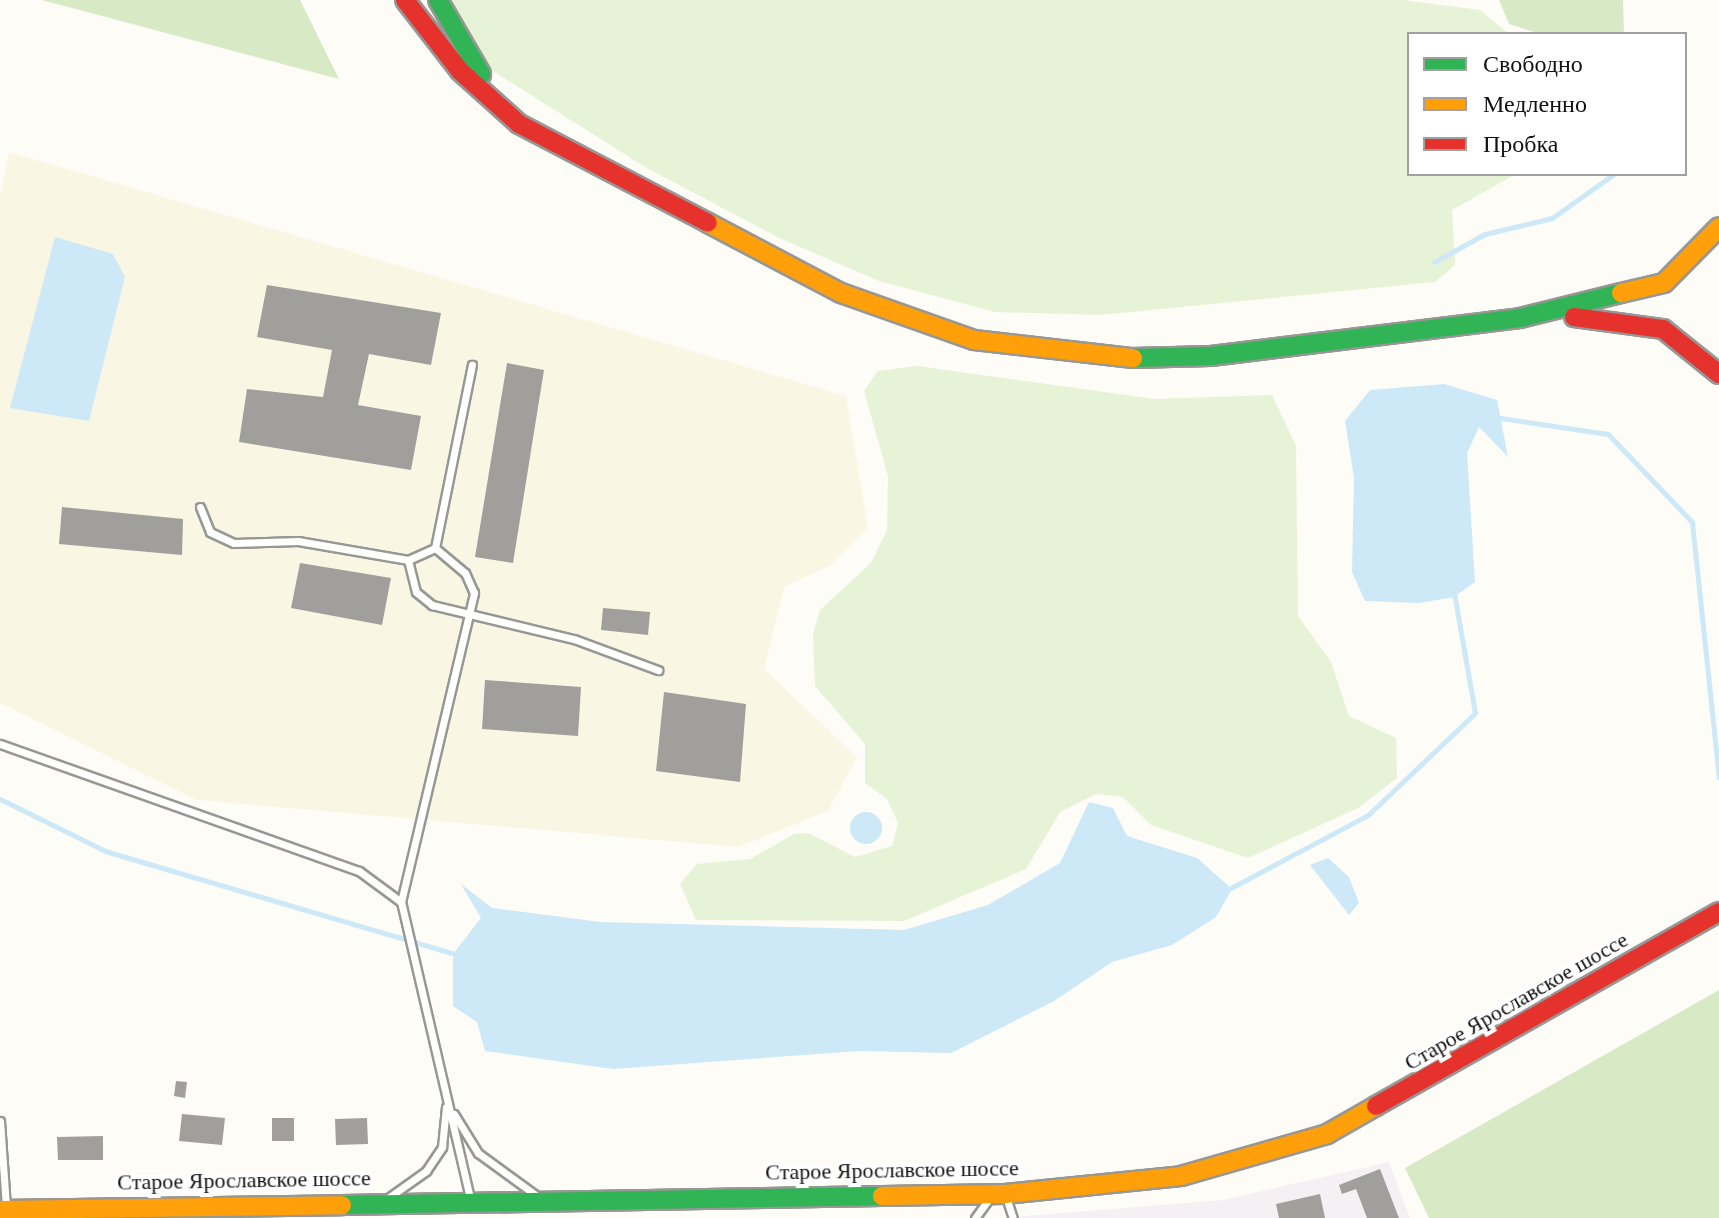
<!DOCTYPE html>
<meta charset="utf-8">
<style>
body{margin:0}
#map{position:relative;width:1719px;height:1218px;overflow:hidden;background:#fdfcf7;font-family:"Times New Roman",serif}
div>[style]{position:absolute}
.industrial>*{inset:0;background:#f5f0f3}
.farmland>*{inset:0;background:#f9f7e4}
.green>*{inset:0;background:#e7f3d7}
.forest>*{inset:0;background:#d8eac5}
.water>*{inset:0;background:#cde8f7}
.round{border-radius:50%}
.stream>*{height:5px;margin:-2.5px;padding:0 2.5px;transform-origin:2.5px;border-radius:2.5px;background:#cde8f7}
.building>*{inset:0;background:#a19f9c}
.roads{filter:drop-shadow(2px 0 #979795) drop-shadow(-2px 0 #979795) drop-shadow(0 2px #979795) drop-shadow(0 -2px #979795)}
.lane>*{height:7px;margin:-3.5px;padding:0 3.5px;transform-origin:3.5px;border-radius:3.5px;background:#fffffe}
.fast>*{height:18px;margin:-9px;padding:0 9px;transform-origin:9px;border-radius:9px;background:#30b455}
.slow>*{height:18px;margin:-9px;padding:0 9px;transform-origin:9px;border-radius:9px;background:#ff9f0a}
.jam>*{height:18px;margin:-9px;padding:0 9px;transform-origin:9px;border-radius:9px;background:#e5322d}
span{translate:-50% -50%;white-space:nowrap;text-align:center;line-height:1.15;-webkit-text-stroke:8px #fff;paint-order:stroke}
.street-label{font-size:22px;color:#111}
.legend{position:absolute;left:1407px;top:32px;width:280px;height:144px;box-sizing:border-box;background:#fff;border:2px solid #a0a0a0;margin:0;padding:10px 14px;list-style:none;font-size:24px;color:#111}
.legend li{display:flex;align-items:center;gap:16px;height:40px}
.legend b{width:40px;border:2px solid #a0a0a0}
</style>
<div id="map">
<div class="industrial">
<div style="clip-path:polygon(1389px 1162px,1410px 1218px,1002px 1218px,1223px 1200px)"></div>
</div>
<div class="farmland">
<div style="clip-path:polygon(9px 152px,846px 396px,868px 528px,831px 565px,784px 587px,764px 669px,857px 757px,828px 811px,738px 847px,197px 800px,0 703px,0 195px)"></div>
</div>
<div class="green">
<div style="clip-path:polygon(452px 0,1403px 0,1480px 10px,1509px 34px,1409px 34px,1409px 174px,1516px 174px,1452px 210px,1455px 265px,1435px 282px,1101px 315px,995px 312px,879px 281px,779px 238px,645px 167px,493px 71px,462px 28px)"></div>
<div style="clip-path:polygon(917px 366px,1155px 399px,1272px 395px,1296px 446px,1298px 616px,1331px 662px,1349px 716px,1396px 738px,1397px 778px,1358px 808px,1248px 858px,1151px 825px,1123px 797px,1096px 794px,1060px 812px,1026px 869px,904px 921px,696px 920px,680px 884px,697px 864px,750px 859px,794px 834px,808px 833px,855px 857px,892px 846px,898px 823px,887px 799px,865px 783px,865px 744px,815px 686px,813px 634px,820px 610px,871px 563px,887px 530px,888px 476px,864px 391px,878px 371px)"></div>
</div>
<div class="forest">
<div style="clip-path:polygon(42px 0,300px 0,339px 79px)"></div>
<div style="clip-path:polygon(1499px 0,1623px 0,1624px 34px,1540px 34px,1509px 24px)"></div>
<div style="clip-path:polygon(1719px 990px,1719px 1218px,1429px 1218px,1405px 1168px)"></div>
</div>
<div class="water">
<div style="clip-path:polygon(55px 237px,113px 254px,125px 277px,89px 421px,10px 408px)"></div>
<div style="clip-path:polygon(1444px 384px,1497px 400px,1508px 457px,1479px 427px,1467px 453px,1475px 582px,1454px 597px,1419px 603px,1365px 601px,1352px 572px,1354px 478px,1345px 421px,1370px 390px)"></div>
<div style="clip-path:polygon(1089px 802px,1113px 808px,1127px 836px,1197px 858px,1232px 889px,1216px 917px,1172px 945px,1112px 962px,1054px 1001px,951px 1053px,859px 1051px,613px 1069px,485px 1051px,477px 1022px,453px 1006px,453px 954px,481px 918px,461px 884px,492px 908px,600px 922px,904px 930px,988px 905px,1060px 863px)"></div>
<div class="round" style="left:850px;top:812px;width:32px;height:32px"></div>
<div style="clip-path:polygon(1328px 858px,1349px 877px,1359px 903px,1349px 915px,1310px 865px)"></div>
</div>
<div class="stream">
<div style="left:1434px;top:262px;width:58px;rotate:-28.8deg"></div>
<div style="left:1485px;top:234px;width:69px;rotate:-13.4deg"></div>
<div style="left:1552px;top:218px;width:76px;rotate:-35.4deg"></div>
<div style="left:1494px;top:417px;width:115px;rotate:8.5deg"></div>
<div style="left:1608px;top:434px;width:122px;rotate:46.3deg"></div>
<div style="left:1692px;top:522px;width:257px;rotate:84deg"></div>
<div style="left:0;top:799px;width:117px;rotate:26.3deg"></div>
<div style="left:105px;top:851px;width:369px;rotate:16.4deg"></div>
<div style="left:1227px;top:890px;width:160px;rotate:-28deg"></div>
<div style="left:1368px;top:815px;width:148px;rotate:-43.6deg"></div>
<div style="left:1475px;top:713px;width:122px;rotate:-99.9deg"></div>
</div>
<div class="building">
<div style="clip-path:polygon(267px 285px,441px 313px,431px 365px,369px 354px,358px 405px,421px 416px,411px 470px,239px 442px,247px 389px,323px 397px,332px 350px,257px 337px)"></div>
<div style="clip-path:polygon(507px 363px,544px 370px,513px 563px,475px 557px)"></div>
<div style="clip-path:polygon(62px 507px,183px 519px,182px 555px,59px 544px)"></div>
<div style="clip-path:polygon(300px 563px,391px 578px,382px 625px,291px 608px)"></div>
<div style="clip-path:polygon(603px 608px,650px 612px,648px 635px,601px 630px)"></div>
<div style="clip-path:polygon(485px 680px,581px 687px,578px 736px,482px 729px)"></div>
<div style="clip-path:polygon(664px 692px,746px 704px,740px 782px,656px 771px)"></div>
<div style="clip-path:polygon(176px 1081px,187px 1082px,185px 1098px,174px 1096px)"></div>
<div style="clip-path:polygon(182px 1114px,225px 1118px,222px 1145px,179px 1141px)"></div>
<div style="clip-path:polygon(272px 1118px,294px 1118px,294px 1141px,272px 1141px)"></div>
<div style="clip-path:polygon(367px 1118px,368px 1144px,336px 1145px,335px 1119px)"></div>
<div style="clip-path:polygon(103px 1136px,103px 1160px,58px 1160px,57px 1137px)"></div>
<div style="clip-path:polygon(1380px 1169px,1399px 1218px,1367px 1218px,1356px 1189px,1342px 1194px,1339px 1185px)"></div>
<div style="clip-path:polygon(1320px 1194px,1325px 1218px,1279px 1218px,1276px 1204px)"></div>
</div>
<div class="roads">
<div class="lane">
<div style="left:200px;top:507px;width:27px;rotate:68deg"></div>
<div style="left:210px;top:532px;width:26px;rotate:25deg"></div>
<div style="left:234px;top:543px;width:64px;rotate:-1.8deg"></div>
<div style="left:298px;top:541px;width:112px;rotate:9.8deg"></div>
<div style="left:435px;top:548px;width:30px;rotate:156deg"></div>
<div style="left:408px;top:560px;width:33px;rotate:76deg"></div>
<div style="left:416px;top:592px;width:21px;rotate:39deg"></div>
<div style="left:432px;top:605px;width:146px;rotate:13.5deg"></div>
<div style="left:574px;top:639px;width:90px;rotate:20.3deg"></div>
<div style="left:0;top:744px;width:381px;rotate:19.5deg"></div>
<div style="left:359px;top:871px;width:52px;rotate:36.4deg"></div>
<div style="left:454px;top:1114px;width:46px;rotate:58.4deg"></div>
<div style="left:478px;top:1153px;width:73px;rotate:36.1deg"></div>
<div style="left:0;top:1121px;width:86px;rotate:86deg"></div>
<div style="left:1005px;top:1194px;width:25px;rotate:72deg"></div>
<div style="left:388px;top:1198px;width:47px;rotate:-35.4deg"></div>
<div style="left:426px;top:1171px;width:29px;rotate:-56deg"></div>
<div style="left:442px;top:1147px;width:40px;rotate:-84.3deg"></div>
<div style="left:470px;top:1198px;width:304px;rotate:-103.1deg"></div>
<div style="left:401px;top:902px;width:318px;rotate:-76.7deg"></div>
<div style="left:474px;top:593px;width:22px;rotate:-114deg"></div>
<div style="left:465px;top:573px;width:39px;rotate:-140deg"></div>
<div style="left:435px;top:548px;width:187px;rotate:-78.6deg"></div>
<div style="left:975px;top:1218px;width:27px;rotate:-54deg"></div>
</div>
<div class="fast">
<div style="left:438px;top:0;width:86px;rotate:59.8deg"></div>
<div style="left:1133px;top:358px;width:78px;rotate:-1.5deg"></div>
<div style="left:1211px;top:356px;width:311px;rotate:-7deg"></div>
<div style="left:1520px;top:318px;width:104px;rotate:-13.9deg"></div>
<div style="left:342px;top:1205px;width:540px;rotate:-0.95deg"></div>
</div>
<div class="slow">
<div style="left:708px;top:223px;width:150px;rotate:27.8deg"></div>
<div style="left:841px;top:293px;width:141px;rotate:19.5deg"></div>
<div style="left:974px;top:340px;width:160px;rotate:6.5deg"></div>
<div style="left:1621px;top:293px;width:44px;rotate:-13.1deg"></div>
<div style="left:1664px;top:283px;width:78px;rotate:-45.5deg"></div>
<div style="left:882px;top:1196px;width:123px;rotate:-0.9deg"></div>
<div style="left:1005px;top:1194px;width:177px;rotate:-5.8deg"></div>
<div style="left:1181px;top:1176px;width:152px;rotate:-16deg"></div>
<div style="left:1327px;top:1134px;width:56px;rotate:-29.7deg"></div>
<div style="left:0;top:1210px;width:342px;rotate:-0.8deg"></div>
</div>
<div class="jam">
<div style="left:405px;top:0;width:90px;rotate:52.2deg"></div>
<div style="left:460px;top:71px;width:79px;rotate:41.9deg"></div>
<div style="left:519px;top:124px;width:213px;rotate:27.6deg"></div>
<div style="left:1574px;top:317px;width:90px;rotate:7.7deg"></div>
<div style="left:1663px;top:329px;width:72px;rotate:38.8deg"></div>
<div style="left:1376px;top:1106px;width:394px;rotate:-29.5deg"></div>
</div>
</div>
<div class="street-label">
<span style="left:1516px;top:1001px;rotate:-30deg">Старое Ярославское шоссе</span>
<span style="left:892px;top:1170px;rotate:-1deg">Старое Ярославское шоссе</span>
<span style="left:244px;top:1180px;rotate:-1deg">Старое Ярославское шоссе</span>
</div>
<ul class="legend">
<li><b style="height:10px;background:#30b455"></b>Свободно</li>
<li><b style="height:10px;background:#ff9f0a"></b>Медленно</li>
<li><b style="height:10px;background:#e5322d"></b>Пробка</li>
</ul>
</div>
